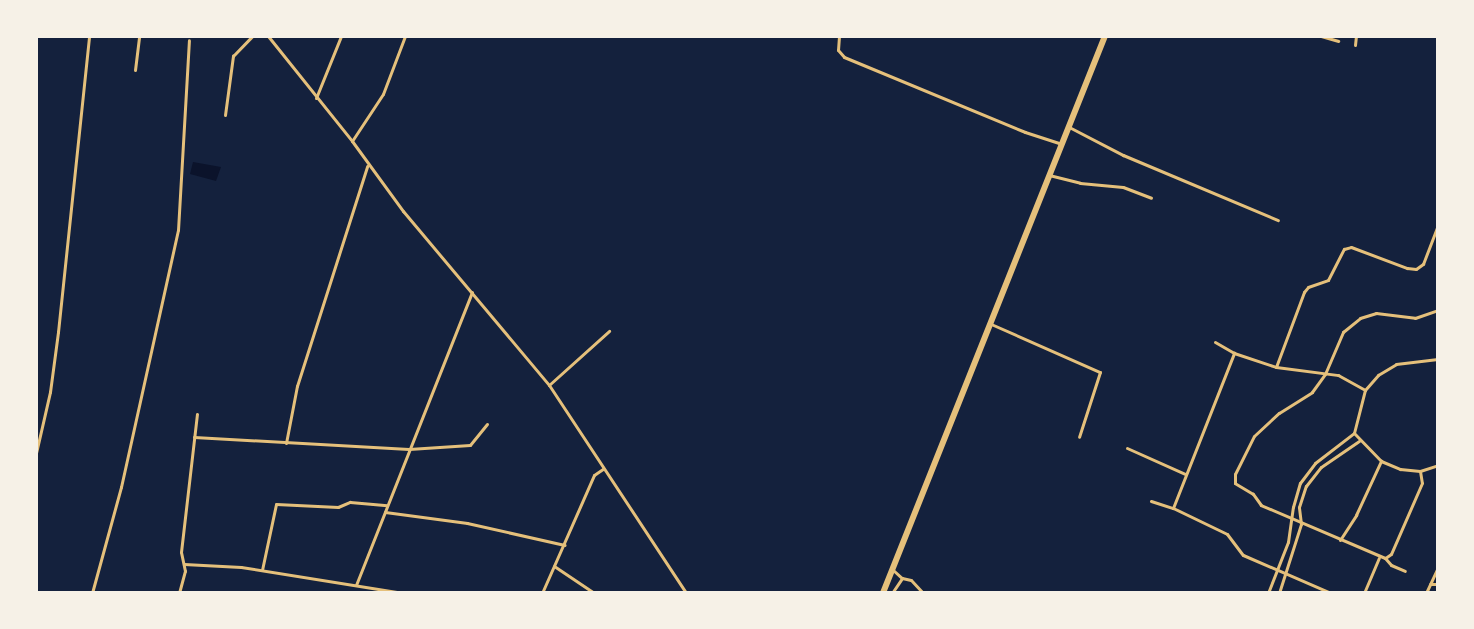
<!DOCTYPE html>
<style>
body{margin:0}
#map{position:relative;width:1474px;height:629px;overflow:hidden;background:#14213d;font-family:Rubik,sans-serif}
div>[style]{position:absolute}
.water>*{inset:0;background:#0b132b}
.minor>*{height:3px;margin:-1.5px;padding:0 1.5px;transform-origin:1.5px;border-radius:1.5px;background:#e5c07b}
.trunk>*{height:5.5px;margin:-2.75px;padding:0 2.75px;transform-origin:2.75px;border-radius:2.75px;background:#e5c07b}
span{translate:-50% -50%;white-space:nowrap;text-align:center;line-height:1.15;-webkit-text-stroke:4px #f6f1e7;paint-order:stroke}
.frame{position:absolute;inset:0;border:38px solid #f6f1e7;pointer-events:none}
</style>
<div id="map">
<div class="water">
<div style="clip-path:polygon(193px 162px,221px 167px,216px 181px,190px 174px)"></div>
</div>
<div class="minor">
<div style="left:268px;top:36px;width:134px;rotate:51.3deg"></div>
<div style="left:352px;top:141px;width:87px;rotate:53.9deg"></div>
<div style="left:403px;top:211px;width:227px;rotate:50deg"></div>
<div style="left:549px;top:385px;width:249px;rotate:56.6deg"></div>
<div style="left:839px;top:36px;width:14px;rotate:94deg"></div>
<div style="left:838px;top:50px;width:9px;rotate:49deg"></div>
<div style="left:844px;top:57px;width:196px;rotate:22.5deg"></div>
<div style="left:1025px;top:132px;width:38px;rotate:18deg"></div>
<div style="left:1321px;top:36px;width:18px;rotate:16deg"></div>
<div style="left:1355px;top:45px;width:9px;rotate:-84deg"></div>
<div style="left:135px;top:70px;width:34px;rotate:-83deg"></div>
<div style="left:316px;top:98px;width:67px;rotate:-68deg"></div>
<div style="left:225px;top:115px;width:60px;rotate:-82.3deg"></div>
<div style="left:233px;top:56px;width:28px;rotate:-46deg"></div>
<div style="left:1069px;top:127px;width:61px;rotate:27.4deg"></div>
<div style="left:1123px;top:155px;width:168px;rotate:22.8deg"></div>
<div style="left:352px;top:141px;width:56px;rotate:-56.6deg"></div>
<div style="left:383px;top:94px;width:62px;rotate:-69.2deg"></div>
<div style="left:1049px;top:175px;width:32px;rotate:14deg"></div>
<div style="left:1080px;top:183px;width:43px;rotate:5.3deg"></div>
<div style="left:1123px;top:187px;width:30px;rotate:21deg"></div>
<div style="left:991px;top:324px;width:119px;rotate:23.8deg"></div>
<div style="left:1100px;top:372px;width:68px;rotate:107.9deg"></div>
<div style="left:1215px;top:342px;width:22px;rotate:30deg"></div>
<div style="left:1234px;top:353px;width:44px;rotate:18.4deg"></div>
<div style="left:1276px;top:367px;width:63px;rotate:7.4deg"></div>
<div style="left:1338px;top:375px;width:31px;rotate:29deg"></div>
<div style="left:1276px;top:367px;width:80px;rotate:-69.5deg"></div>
<div style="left:1304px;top:292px;width:6px;rotate:-51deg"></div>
<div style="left:1308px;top:287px;width:21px;rotate:-19deg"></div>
<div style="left:1328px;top:280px;width:35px;rotate:-63deg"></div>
<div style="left:1344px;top:249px;width:7px;rotate:-16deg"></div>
<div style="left:1351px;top:247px;width:60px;rotate:20.6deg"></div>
<div style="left:1407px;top:268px;width:9px;rotate:6deg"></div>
<div style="left:1416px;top:269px;width:9px;rotate:-36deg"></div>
<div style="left:1423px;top:264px;width:42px;rotate:-69deg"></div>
<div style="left:549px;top:385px;width:81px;rotate:-42deg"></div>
<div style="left:1354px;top:433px;width:39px;rotate:46deg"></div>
<div style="left:1381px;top:461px;width:21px;rotate:23deg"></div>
<div style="left:1400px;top:469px;width:20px;rotate:6deg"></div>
<div style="left:1420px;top:471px;width:19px;rotate:-18deg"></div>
<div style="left:194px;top:437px;width:215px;rotate:3.2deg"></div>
<div style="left:409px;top:449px;width:61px;rotate:-3.8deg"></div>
<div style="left:470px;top:445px;width:27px;rotate:-51deg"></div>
<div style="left:286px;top:443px;width:58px;rotate:-79.1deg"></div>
<div style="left:297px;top:386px;width:231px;rotate:-72.3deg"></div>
<div style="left:1127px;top:448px;width:64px;rotate:24.1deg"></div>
<div style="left:36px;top:453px;width:63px;rotate:-77.1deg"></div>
<div style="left:50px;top:392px;width:61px;rotate:-82.4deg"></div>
<div style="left:58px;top:332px;width:298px;rotate:-84deg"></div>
<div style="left:1420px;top:471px;width:12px;rotate:81deg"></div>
<div style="left:1422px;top:483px;width:77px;rotate:113.6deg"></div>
<div style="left:1391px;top:554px;width:7px;rotate:146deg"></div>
<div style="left:1385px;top:558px;width:135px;rotate:-156.9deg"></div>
<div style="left:1261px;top:505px;width:14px;rotate:-126deg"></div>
<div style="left:1253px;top:494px;width:21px;rotate:-149deg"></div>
<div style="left:1235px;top:483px;width:9px;rotate:-90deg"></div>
<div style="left:1235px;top:474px;width:42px;rotate:-63.4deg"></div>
<div style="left:1254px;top:436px;width:34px;rotate:-43deg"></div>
<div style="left:1279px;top:413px;width:39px;rotate:-32deg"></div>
<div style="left:1312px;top:392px;width:22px;rotate:-54deg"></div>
<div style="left:1325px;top:374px;width:46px;rotate:-66.8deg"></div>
<div style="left:1343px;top:332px;width:22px;rotate:-39deg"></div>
<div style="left:1360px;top:318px;width:17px;rotate:-17deg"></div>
<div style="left:1376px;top:313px;width:39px;rotate:7deg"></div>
<div style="left:1415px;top:318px;width:24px;rotate:-19deg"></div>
<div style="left:1151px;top:501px;width:23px;rotate:18deg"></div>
<div style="left:1173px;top:508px;width:60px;rotate:25.7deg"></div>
<div style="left:1227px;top:534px;width:26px;rotate:53deg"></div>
<div style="left:1243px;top:555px;width:96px;rotate:23.4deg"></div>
<div style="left:1173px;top:508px;width:167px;rotate:-68.5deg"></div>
<div style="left:385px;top:512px;width:83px;rotate:7.6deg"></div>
<div style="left:467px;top:523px;width:100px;rotate:12.7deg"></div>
<div style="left:1340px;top:540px;width:30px;rotate:-57deg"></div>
<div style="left:1356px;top:515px;width:60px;rotate:-65.2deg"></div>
<div style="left:1385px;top:558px;width:9px;rotate:49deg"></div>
<div style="left:1391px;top:565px;width:15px;rotate:23deg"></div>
<div style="left:184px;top:564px;width:57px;rotate:3deg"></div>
<div style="left:241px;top:567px;width:164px;rotate:9.1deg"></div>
<div style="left:554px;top:566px;width:48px;rotate:34deg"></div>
<div style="left:262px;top:570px;width:67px;rotate:-78deg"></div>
<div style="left:276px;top:504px;width:62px;rotate:2.8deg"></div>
<div style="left:338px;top:507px;width:13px;rotate:-23deg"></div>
<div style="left:350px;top:502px;width:37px;rotate:5deg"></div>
<div style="left:893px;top:570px;width:12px;rotate:42deg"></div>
<div style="left:902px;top:578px;width:9px;rotate:13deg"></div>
<div style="left:911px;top:580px;width:18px;rotate:47deg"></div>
<div style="left:1430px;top:584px;width:8px"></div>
<div style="left:356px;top:585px;width:315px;rotate:-68.4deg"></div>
<div style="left:92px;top:593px;width:110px;rotate:-74.7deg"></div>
<div style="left:121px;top:487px;width:263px;rotate:-77.5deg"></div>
<div style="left:178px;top:230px;width:190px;rotate:-86.7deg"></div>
<div style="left:179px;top:593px;width:23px;rotate:-75deg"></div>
<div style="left:185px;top:571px;width:19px;rotate:-102deg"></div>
<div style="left:181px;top:552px;width:139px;rotate:-83.4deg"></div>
<div style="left:542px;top:593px;width:129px;rotate:-66.2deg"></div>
<div style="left:594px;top:475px;width:11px;rotate:-34deg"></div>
<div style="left:892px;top:593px;width:18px;rotate:-56deg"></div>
<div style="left:1268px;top:593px;width:55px;rotate:-68.6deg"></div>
<div style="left:1288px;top:542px;width:35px;rotate:-82deg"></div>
<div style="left:1293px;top:507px;width:25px;rotate:-74deg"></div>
<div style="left:1300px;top:483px;width:25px;rotate:-53deg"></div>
<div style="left:1315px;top:463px;width:49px;rotate:-37.6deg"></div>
<div style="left:1354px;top:433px;width:44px;rotate:-75.7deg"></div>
<div style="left:1365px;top:390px;width:20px;rotate:-49deg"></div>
<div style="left:1378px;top:375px;width:21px;rotate:-31deg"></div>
<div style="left:1396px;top:364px;width:42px;rotate:-6.8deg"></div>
<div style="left:1279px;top:593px;width:72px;rotate:-72.3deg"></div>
<div style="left:1301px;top:524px;width:17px;rotate:-97deg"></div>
<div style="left:1299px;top:507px;width:22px;rotate:-72deg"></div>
<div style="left:1306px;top:486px;width:24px;rotate:-52deg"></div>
<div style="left:1321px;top:467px;width:46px;rotate:-34.4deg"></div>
<div style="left:1364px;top:593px;width:38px;rotate:-67deg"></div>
<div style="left:1426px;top:593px;width:29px;rotate:-65deg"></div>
</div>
<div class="trunk">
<div style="left:883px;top:593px;width:600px;rotate:-68.27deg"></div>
</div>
<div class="frame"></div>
</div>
